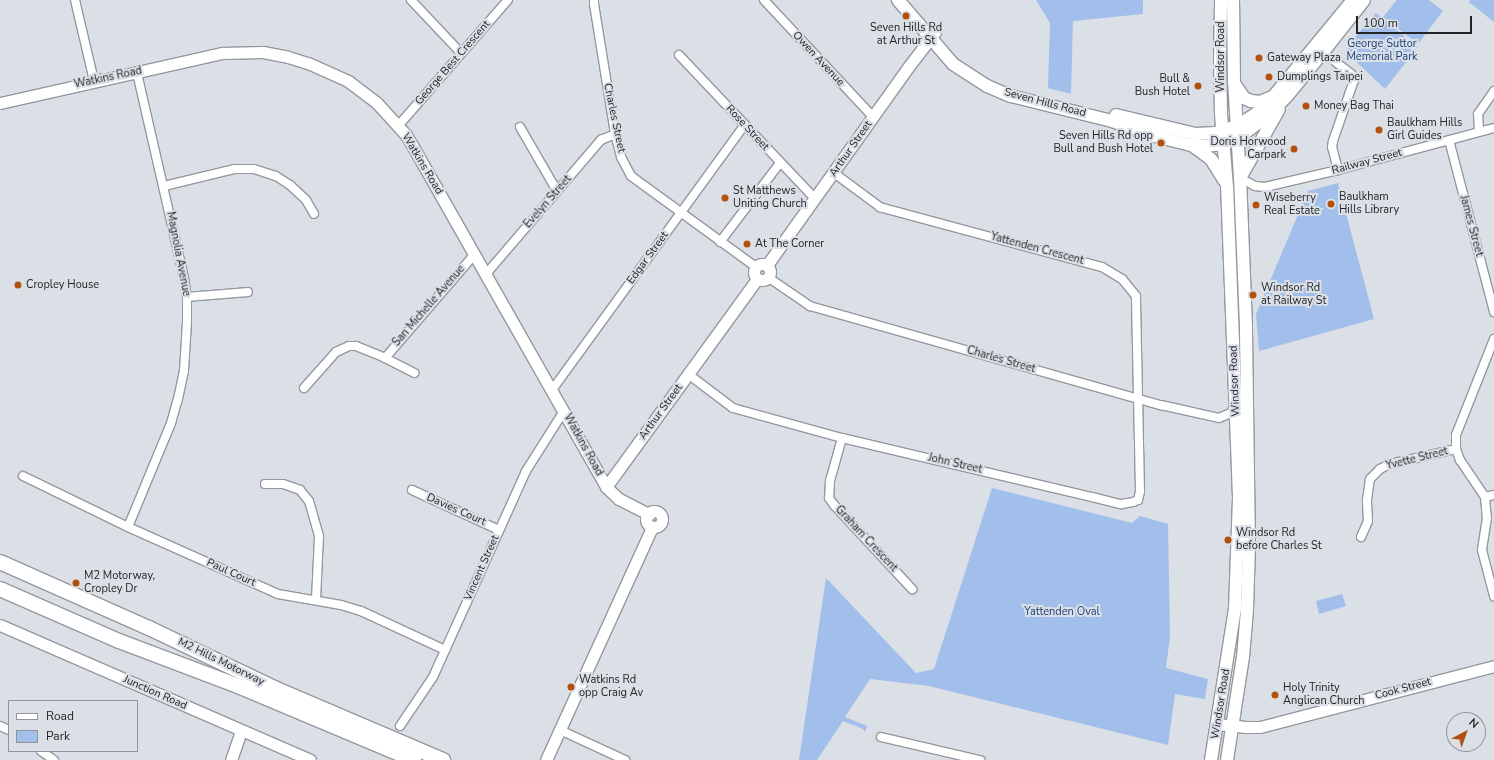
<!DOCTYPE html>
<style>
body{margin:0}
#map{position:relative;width:1494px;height:760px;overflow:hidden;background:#dbe0e7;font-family:"Nunito Sans",sans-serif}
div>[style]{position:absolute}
.green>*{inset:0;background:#a1bfea}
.roads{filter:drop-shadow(1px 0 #94989f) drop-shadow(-1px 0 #94989f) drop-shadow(0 1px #94989f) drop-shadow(0 -1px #94989f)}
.street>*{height:8px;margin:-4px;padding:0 4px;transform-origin:4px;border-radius:4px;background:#fff}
.secondary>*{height:11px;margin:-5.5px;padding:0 5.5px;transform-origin:5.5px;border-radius:5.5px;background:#fff}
.secondary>.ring{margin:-5.5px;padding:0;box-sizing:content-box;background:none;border:11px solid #fff;border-radius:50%}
.primary>*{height:12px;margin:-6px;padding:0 6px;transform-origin:6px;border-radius:6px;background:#fff}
.highway>*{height:14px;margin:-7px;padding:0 7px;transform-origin:7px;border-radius:7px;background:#fff}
.dots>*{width:11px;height:11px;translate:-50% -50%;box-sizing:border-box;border:2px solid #dbe0e7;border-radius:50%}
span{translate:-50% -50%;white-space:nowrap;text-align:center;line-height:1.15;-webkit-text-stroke:4px #dbe0e7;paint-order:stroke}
.poi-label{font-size:11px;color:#222426}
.left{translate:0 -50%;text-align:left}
.right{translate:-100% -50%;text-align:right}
.park-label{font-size:11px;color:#1a4078}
.street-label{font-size:11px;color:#222426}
.legend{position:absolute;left:8px;top:700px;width:130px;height:52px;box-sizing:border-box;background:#dbe0e7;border:1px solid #91959a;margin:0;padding:5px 7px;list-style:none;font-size:12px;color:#222426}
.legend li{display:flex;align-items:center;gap:8px;height:20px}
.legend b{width:20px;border:1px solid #91959a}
.north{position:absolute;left:1446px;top:712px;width:40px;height:40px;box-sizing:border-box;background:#dbe0e7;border:1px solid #91959a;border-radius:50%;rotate:41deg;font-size:11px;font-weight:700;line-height:16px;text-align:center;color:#222426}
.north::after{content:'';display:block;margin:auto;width:14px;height:18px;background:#b2510e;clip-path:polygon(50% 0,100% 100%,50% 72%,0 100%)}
.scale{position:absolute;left:1356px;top:16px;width:116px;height:18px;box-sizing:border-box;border:2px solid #222426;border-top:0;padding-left:5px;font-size:12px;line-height:14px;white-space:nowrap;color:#222426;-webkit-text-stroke:3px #dbe0e7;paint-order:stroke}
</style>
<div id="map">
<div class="green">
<div style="clip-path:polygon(1036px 0,1143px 0,1143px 14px,1073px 21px,1071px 94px,1048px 88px,1050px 23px)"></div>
<div style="clip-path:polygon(1397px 0,1429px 0,1443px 11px,1418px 44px,1383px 17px)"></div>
<div style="clip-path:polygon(1470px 0,1494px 0,1494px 22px,1469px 2px)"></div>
<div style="clip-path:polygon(1376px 13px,1418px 47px,1385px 89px,1346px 52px,1350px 43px)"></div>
<div style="clip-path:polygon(1338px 183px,1374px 319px,1259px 351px,1256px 314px,1308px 191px)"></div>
<div style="clip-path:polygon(992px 488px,1132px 523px,1140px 516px,1168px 524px,1170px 636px,1166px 668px,1208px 679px,1205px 699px,1175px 694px,1168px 745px,929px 686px,870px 679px,845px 717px,867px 726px,865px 732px,863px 729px,843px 721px,817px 760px,799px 760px,826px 578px,916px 673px,934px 669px)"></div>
<div style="clip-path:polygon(1342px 594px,1346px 606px,1319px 614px,1316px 601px)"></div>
</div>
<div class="roads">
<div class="street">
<div style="left:75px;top:0;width:83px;rotate:76.8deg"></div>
<div style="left:411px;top:0;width:73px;rotate:46.7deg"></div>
<div style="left:594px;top:0;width:4px;rotate:90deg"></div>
<div style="left:594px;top:4px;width:132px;rotate:80.8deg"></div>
<div style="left:615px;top:134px;width:24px;rotate:75deg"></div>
<div style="left:621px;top:157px;width:21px;rotate:62deg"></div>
<div style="left:631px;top:176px;width:155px;rotate:36.1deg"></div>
<div style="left:764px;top:0;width:160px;rotate:47deg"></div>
<div style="left:1323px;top:52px;width:36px;rotate:38deg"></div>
<div style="left:1351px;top:74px;width:7px;rotate:63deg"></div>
<div style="left:1354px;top:80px;width:65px;rotate:109deg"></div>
<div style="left:1333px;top:141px;width:6px;rotate:99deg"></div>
<div style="left:1332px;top:147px;width:24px;rotate:75deg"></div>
<div style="left:679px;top:55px;width:198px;rotate:46.6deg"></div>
<div style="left:398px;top:126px;width:167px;rotate:-48.9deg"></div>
<div style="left:520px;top:127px;width:74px;rotate:60deg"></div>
<div style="left:1479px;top:131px;width:17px;rotate:-93deg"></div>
<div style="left:1478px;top:114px;width:28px;rotate:-55deg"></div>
<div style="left:1449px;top:140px;width:178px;rotate:75.3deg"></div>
<div style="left:1240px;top:178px;width:17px;rotate:28deg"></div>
<div style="left:1255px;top:186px;width:10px;rotate:6deg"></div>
<div style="left:1265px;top:187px;width:75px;rotate:-13.1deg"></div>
<div style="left:1338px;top:170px;width:162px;rotate:-15.1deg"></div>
<div style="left:164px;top:186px;width:73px;rotate:-13.5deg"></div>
<div style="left:235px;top:169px;width:19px"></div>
<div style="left:254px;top:169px;width:23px;rotate:18deg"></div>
<div style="left:276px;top:176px;width:17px;rotate:33deg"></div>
<div style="left:290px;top:185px;width:22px;rotate:43deg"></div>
<div style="left:306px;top:200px;width:16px;rotate:60deg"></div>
<div style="left:720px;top:242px;width:99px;rotate:-52.8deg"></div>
<div style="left:486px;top:274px;width:177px;rotate:-49.4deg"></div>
<div style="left:601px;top:140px;width:15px;rotate:-23deg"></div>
<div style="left:769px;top:278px;width:50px;rotate:34.3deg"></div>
<div style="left:810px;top:306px;width:365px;rotate:15.8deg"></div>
<div style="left:1161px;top:405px;width:59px;rotate:12.6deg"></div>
<div style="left:1219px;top:418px;width:13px;rotate:-23deg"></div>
<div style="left:1231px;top:413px;width:9px;rotate:-63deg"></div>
<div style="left:187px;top:297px;width:61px;rotate:-4.7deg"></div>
<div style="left:1494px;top:339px;width:103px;rotate:111.6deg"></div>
<div style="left:1456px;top:435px;width:14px;rotate:90deg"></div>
<div style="left:1456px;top:449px;width:12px;rotate:70deg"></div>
<div style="left:1460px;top:460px;width:45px;rotate:56deg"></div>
<div style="left:1485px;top:497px;width:21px;rotate:85deg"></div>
<div style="left:1487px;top:518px;width:32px;rotate:99deg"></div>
<div style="left:1482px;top:550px;width:48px;rotate:75.4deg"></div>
<div style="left:385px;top:358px;width:136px;rotate:-49.2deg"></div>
<div style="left:688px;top:374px;width:56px;rotate:37.1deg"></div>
<div style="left:733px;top:408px;width:113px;rotate:15.4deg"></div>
<div style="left:842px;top:438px;width:257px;rotate:13.3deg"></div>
<div style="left:1092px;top:497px;width:30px;rotate:14deg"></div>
<div style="left:1121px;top:504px;width:12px;rotate:-9deg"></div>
<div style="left:1133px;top:502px;width:5px;rotate:-22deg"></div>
<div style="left:1138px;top:500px;width:9px;rotate:-77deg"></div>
<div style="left:1140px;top:491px;width:195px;rotate:-91.2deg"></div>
<div style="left:1136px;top:296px;width:22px;rotate:-129deg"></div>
<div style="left:1122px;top:279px;width:23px;rotate:-149deg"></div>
<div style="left:1102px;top:267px;width:230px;rotate:-164.9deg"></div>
<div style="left:880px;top:207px;width:57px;rotate:-143.5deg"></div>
<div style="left:304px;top:388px;width:48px;rotate:-48.4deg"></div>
<div style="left:336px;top:352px;width:14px;rotate:-25deg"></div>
<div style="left:349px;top:346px;width:7px"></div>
<div style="left:356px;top:346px;width:31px;rotate:22deg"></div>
<div style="left:385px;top:358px;width:33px;rotate:27deg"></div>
<div style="left:552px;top:390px;width:326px;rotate:-54deg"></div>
<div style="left:842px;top:438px;width:45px;rotate:105.6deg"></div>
<div style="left:830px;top:481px;width:17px;rotate:93deg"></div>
<div style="left:829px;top:498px;width:9px;rotate:54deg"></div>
<div style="left:834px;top:505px;width:115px;rotate:47.1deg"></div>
<div style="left:23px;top:476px;width:117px;rotate:25.9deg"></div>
<div style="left:128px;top:527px;width:164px;rotate:24.1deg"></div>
<div style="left:278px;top:594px;width:64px;rotate:9.9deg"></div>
<div style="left:341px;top:605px;width:21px;rotate:17deg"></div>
<div style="left:361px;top:611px;width:93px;rotate:24.9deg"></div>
<div style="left:265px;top:484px;width:18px"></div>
<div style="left:283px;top:484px;width:18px;rotate:19deg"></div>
<div style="left:300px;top:490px;width:14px;rotate:51deg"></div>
<div style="left:309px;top:501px;width:36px;rotate:74deg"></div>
<div style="left:319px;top:536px;width:63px;rotate:92.7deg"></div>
<div style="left:412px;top:490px;width:96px;rotate:24.7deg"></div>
<div style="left:1485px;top:497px;width:9px;rotate:-13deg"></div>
<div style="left:128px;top:527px;width:113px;rotate:-67.5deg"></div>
<div style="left:171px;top:423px;width:25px;rotate:-74deg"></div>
<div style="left:178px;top:399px;width:29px;rotate:-78deg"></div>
<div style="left:184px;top:371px;width:49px;rotate:-86.5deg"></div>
<div style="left:187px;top:322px;width:25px;rotate:-90deg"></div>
<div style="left:187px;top:297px;width:19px;rotate:-99deg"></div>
<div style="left:184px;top:278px;width:211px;rotate:-102.9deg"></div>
<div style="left:1361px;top:537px;width:17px;rotate:-66deg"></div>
<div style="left:1368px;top:521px;width:21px;rotate:-93deg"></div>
<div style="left:1367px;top:500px;width:21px;rotate:-82deg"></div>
<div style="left:1370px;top:479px;width:14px;rotate:-45deg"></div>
<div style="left:1380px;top:469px;width:11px;rotate:-27deg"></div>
<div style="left:1390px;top:464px;width:68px;rotate:-12.8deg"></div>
<div style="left:0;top:726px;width:10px;rotate:24deg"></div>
<div style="left:400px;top:726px;width:59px;rotate:-56deg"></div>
<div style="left:433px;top:677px;width:226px;rotate:-65.7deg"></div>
<div style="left:526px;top:471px;width:71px;rotate:-57.7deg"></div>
<div style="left:560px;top:730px;width:72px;rotate:24.8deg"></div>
<div style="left:881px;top:737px;width:102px;rotate:13.1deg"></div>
<div style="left:41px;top:751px;width:16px;rotate:35deg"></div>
</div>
<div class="secondary">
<div style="left:0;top:103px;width:228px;rotate:-12.7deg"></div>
<div style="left:222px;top:53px;width:41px;rotate:-1.4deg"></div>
<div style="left:263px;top:52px;width:25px;rotate:11deg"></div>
<div style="left:288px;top:57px;width:21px;rotate:17deg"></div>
<div style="left:308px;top:63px;width:44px;rotate:24.2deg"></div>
<div style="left:348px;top:81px;width:35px;rotate:37deg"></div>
<div style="left:376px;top:102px;width:45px;rotate:47.7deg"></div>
<div style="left:406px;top:135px;width:12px;rotate:59deg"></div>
<div style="left:412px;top:145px;width:393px;rotate:60.4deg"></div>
<div style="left:606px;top:487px;width:18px;rotate:43deg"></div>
<div style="left:619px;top:499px;width:34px;rotate:27deg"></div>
<div class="ring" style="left:754px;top:264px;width:5px;height:5px"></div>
<div style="left:767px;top:265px;width:244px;rotate:-54.5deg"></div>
<div style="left:909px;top:66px;width:43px;rotate:-52.6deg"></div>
<div style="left:606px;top:487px;width:257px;rotate:-54deg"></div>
<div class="ring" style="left:646px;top:511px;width:5px;height:5px"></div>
<div style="left:0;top:625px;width:338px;rotate:23.5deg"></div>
<div style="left:1217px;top:724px;width:29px;rotate:6deg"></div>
<div style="left:1246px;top:727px;width:14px"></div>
<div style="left:1260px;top:727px;width:242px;rotate:-14.6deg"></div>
<div style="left:231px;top:760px;width:31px;rotate:-71deg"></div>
<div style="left:546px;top:760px;width:256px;rotate:-65.5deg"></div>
</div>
<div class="primary">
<div style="left:898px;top:0;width:84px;rotate:49.3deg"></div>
<div style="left:953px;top:64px;width:40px;rotate:32.9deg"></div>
<div style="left:987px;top:86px;width:26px;rotate:23deg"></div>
<div style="left:1011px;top:96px;width:104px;rotate:13.9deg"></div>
<div style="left:1112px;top:121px;width:46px;rotate:19.2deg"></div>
<div style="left:1155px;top:136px;width:37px;rotate:14deg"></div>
<div style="left:1191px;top:145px;width:14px;rotate:4deg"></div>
<div style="left:1205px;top:146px;width:19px;rotate:-6deg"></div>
<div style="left:1224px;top:144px;width:15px;rotate:-23deg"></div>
<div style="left:1238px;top:138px;width:38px;rotate:-37deg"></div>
<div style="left:1268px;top:115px;width:27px;rotate:-45deg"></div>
<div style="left:1287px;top:96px;width:57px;rotate:-50.7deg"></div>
<div style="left:1323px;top:52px;width:66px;rotate:-51.7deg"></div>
<div style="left:1234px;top:83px;width:18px;rotate:56deg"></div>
<div style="left:1244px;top:98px;width:8px;rotate:23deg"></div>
<div style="left:1251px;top:101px;width:9px;rotate:6deg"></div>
<div style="left:1260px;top:102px;width:13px;rotate:-23deg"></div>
<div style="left:1116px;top:115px;width:82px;rotate:13.4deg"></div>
<div style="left:1196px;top:134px;width:19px;rotate:-3deg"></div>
<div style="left:1215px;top:133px;width:23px;rotate:-18deg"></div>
<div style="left:1237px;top:126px;width:24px;rotate:-33deg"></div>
<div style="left:1257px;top:113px;width:23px;rotate:-45deg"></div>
<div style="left:1273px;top:97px;width:126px;rotate:-50.5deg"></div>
<div style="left:1193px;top:146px;width:22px;rotate:36deg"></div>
<div style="left:1211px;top:159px;width:25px;rotate:58deg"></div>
<div style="left:1240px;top:178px;width:79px;rotate:-60.5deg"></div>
<div style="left:1211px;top:760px;width:154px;rotate:-81deg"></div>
<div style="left:1235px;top:608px;width:111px;rotate:-87.9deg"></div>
<div style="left:1239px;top:497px;width:310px;rotate:-92.2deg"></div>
<div style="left:1227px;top:187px;width:73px;rotate:-94.7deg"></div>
<div style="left:1221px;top:114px;width:54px;rotate:-91.1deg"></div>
<div style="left:1220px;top:60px;width:60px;rotate:-89deg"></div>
<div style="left:1227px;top:760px;width:104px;rotate:-81.2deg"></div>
<div style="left:1243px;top:657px;width:47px;rotate:-85.1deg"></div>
<div style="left:1247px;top:610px;width:63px;rotate:-88.2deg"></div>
<div style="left:1249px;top:547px;width:221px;rotate:-90.8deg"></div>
<div style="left:1246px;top:326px;width:148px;rotate:-92.3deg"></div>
<div style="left:1240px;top:178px;width:97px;rotate:-93.5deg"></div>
<div style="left:1234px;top:81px;width:81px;rotate:-90.7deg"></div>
</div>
<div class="highway">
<div style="left:0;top:562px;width:163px;rotate:23.9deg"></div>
<div style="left:149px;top:628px;width:139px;rotate:25.6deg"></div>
<div style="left:274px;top:688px;width:184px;rotate:23.1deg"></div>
<div style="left:0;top:589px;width:130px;rotate:23.6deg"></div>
<div style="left:119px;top:641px;width:127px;rotate:20.7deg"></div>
<div style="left:238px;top:686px;width:191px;rotate:22.8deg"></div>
</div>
</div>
<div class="dots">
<div style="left:906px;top:16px;background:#b2510e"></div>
<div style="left:1259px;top:58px;background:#b2510e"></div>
<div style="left:1269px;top:77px;background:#b2510e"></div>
<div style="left:1198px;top:86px;background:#b2510e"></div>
<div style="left:1306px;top:106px;background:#b2510e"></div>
<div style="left:1379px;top:130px;background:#b2510e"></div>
<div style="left:1161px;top:143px;background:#b2510e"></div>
<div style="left:1294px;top:149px;background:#b2510e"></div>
<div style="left:725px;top:198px;background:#b2510e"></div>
<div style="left:1331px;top:204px;background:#b2510e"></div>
<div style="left:1256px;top:205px;background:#b2510e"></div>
<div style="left:747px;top:244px;background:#b2510e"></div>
<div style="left:18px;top:285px;background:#b2510e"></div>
<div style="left:1253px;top:295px;background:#b2510e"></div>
<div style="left:1228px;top:540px;background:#b2510e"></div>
<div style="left:76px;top:583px;background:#b2510e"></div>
<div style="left:571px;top:687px;background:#b2510e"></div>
<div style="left:1275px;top:695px;background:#b2510e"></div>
</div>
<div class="poi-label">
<span style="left:906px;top:35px">Seven Hills Rd<br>at Arthur St</span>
<span class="left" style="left:1267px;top:58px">Gateway Plaza</span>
<span class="left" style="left:1277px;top:77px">Dumplings Taipei</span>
<span class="right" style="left:1190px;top:86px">Bull &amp;<br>Bush Hotel</span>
<span class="left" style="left:1314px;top:106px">Money Bag Thai</span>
<span class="left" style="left:1387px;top:130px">Baulkham Hills<br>Girl Guides</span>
<span class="right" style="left:1153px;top:143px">Seven Hills Rd opp<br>Bull and Bush Hotel</span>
<span class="right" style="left:1286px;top:149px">Doris Horwood<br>Carpark</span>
<span class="left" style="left:733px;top:198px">St Matthews<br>Uniting Church</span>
<span class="left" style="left:1339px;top:204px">Baulkham<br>Hills Library</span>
<span class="left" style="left:1264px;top:205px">Wiseberry<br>Real Estate</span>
<span class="left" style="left:755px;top:244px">At The Corner</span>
<span class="left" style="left:26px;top:285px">Cropley House</span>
<span class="left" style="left:1261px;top:295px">Windsor Rd<br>at Railway St</span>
<span class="left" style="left:1236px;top:540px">Windsor Rd<br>before Charles St</span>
<span class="left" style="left:84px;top:583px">M2 Motorway,<br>Cropley Dr</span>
<span class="left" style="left:579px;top:687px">Watkins Rd<br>opp Craig Av</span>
<span class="left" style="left:1283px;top:695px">Holy Trinity<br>Anglican Church</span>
</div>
<div class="park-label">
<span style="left:1382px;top:51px">George Suttor<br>Memorial Park</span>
<span style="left:1062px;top:612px">Yattenden Oval</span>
</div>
<div class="street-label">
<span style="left:1221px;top:57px;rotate:-90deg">Windsor Road</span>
<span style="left:818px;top:59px;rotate:47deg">Owen Avenue</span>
<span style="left:453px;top:63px;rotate:-49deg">George Best Crescent</span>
<span style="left:108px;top:78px;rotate:-12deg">Watkins Road</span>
<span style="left:1045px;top:103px;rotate:15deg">Seven Hills Road</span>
<span style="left:614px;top:118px;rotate:78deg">Charles Street</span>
<span style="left:747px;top:128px;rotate:47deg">Rose Street</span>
<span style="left:851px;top:149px;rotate:-55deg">Arthur Street</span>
<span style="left:1367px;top:162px;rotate:-15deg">Railway Street</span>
<span style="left:422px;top:164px;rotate:59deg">Watkins Road</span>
<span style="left:548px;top:202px;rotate:-49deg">Evelyn Street</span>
<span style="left:1471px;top:226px;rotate:75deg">James Street</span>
<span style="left:1037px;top:249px;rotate:15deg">Yattenden Crescent</span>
<span style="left:178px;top:254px;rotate:79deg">Magnolia Avenue</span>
<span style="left:648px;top:258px;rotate:-54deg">Edgar Street</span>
<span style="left:429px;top:306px;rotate:-49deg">San Michelle Avenue</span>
<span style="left:1001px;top:360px;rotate:16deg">Charles Street</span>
<span style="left:1235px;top:381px;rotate:-92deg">Windsor Road</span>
<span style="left:661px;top:412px;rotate:-54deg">Arthur Street</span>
<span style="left:583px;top:445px;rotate:61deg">Watkins Road</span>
<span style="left:1417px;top:459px;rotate:-14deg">Yvette Street</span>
<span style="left:955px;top:464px;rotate:13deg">John Street</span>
<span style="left:456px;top:510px;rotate:24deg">Davies Court</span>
<span style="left:866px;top:539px;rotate:47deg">Graham Crescent</span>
<span style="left:482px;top:568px;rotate:-66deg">Vincent Street</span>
<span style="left:231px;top:573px;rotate:24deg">Paul Court</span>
<span style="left:221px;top:662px;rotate:26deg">M2 Hills Motorway</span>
<span style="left:1403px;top:689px;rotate:-15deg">Cook Street</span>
<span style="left:155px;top:693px;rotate:24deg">Junction Road</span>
<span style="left:1221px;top:704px;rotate:-81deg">Windsor Road</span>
</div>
<ul class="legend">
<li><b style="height:5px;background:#fff"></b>Road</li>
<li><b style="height:11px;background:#a1bfea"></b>Park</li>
</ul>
<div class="north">N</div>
<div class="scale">100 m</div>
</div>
